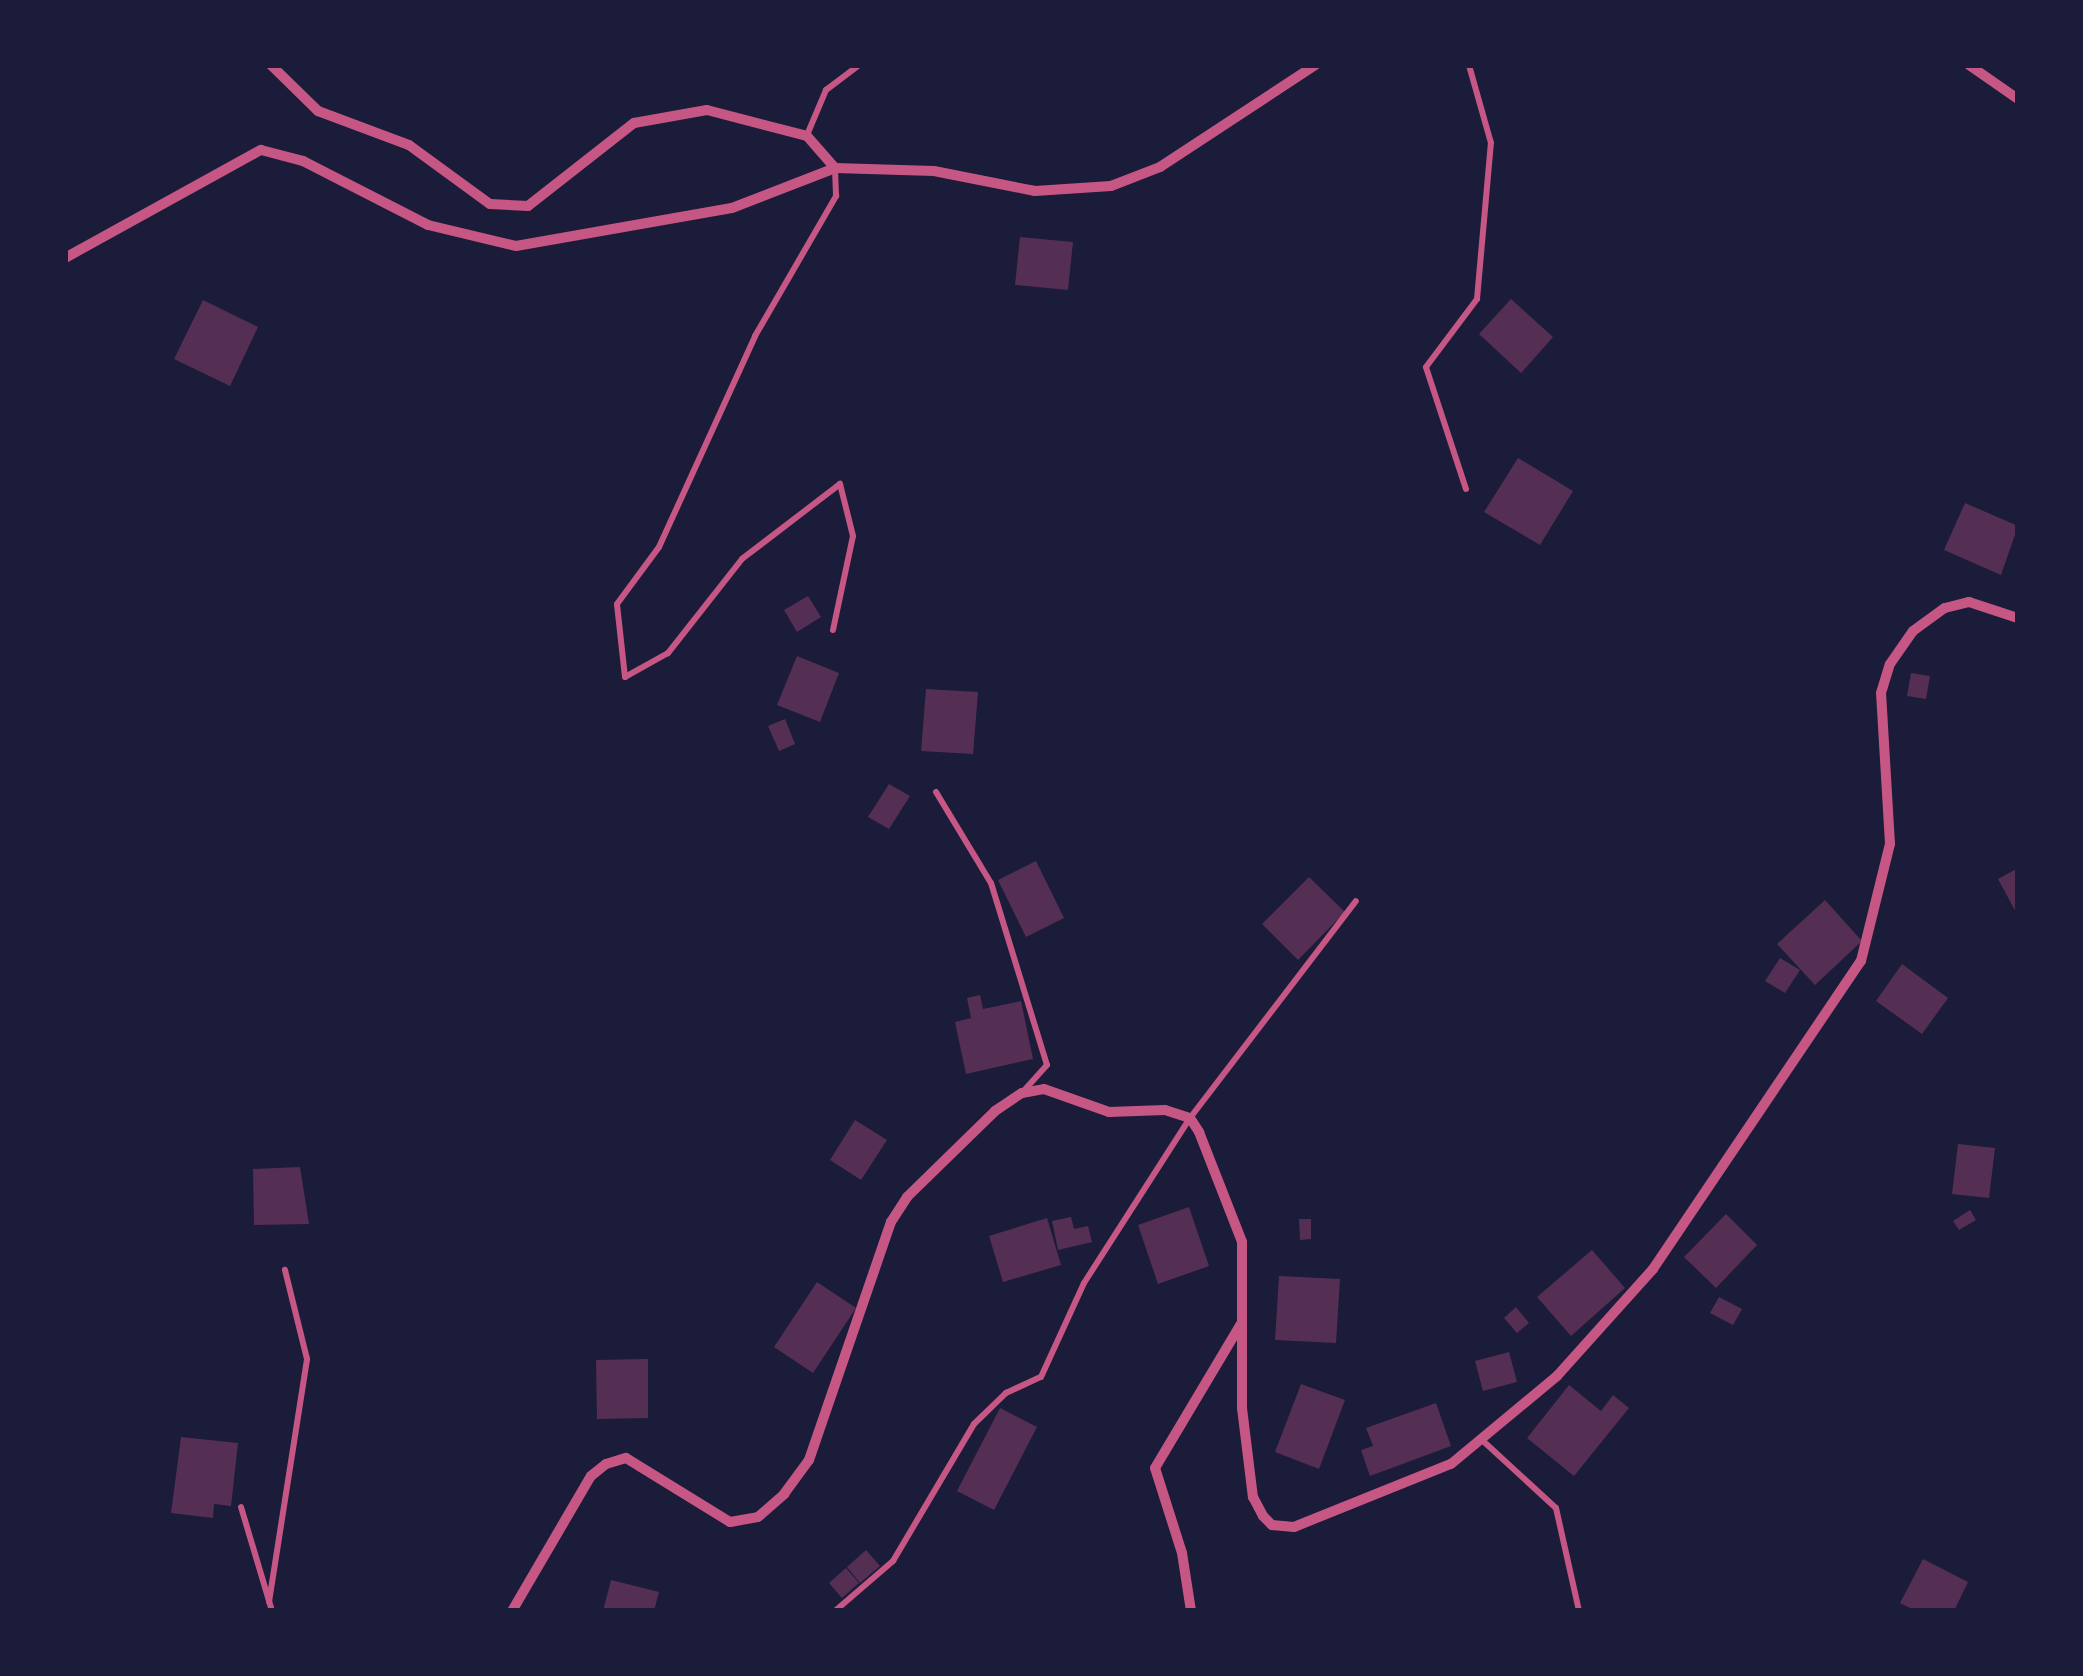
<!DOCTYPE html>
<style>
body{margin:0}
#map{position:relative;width:2083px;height:1676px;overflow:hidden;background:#1b1b3a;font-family:"Source Serif 4",serif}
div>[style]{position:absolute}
.building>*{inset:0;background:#542f53}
.service>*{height:6px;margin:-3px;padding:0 3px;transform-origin:3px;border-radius:3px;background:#c65784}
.minor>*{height:10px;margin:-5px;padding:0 5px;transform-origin:5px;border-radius:5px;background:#c65784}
span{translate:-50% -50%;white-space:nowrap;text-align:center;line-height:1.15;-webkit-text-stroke:10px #1b1b3a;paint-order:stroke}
.frame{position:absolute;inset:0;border:68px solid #1b1b3a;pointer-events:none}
</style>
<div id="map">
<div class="building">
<div style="clip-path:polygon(1020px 237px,1073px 242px,1068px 290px,1015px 285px)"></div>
<div style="clip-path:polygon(1511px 299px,1553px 337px,1521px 373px,1479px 334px)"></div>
<div style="clip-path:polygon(203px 300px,258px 327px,230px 386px,174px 359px)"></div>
<div style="clip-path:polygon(1518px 458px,1573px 491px,1540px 545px,1484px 512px)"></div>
<div style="clip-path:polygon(1965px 503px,2018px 526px,2001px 575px,1944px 550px)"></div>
<div style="clip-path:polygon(808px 596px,821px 617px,797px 632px,784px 610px)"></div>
<div style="clip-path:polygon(797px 656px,839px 673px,820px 722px,777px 705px)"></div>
<div style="clip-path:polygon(1911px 673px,1930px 676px,1926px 699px,1907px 696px)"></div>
<div style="clip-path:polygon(926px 689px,978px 692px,973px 754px,921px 751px)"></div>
<div style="clip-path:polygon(785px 719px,795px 744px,779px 751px,768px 726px)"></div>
<div style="clip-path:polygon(889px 784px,910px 796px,889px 829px,868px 817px)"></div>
<div style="clip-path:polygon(1036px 861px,1064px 918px,1026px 937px,998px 880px)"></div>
<div style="clip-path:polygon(2018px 868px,2018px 916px,1998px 879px)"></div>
<div style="clip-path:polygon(1309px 877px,1345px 912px,1298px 960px,1262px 924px)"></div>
<div style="clip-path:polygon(1825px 900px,1862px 941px,1815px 985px,1777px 944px)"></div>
<div style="clip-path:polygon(1780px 958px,1800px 970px,1785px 993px,1765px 981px)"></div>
<div style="clip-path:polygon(1902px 964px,1948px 998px,1922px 1034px,1876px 1001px)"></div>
<div style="clip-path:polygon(980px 995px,983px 1009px,1021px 1001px,1033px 1059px,966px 1074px,955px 1022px,971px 1018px,967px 998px)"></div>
<div style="clip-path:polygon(855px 1120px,887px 1140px,861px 1180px,830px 1160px)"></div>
<div style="clip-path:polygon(1958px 1144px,1995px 1148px,1989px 1198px,1952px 1194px)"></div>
<div style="clip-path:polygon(300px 1167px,309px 1224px,254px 1225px,253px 1169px)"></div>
<div style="clip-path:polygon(1189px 1207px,1209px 1266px,1158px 1284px,1138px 1225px)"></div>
<div style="clip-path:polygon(1970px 1210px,1976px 1220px,1959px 1230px,1953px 1221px)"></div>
<div style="clip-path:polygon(1726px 1214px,1757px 1245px,1716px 1288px,1684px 1257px)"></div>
<div style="clip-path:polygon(1071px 1217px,1074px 1229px,1088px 1226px,1092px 1242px,1058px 1250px,1052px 1221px)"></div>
<div style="clip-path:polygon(1047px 1218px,1061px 1265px,1003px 1282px,989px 1236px)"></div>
<div style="clip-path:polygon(1299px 1219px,1311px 1219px,1311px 1239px,1300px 1240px)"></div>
<div style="clip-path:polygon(1592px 1250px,1625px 1288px,1571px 1336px,1537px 1297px)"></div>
<div style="clip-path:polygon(1279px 1276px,1340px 1279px,1336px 1343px,1275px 1340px)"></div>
<div style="clip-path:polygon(817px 1282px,856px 1308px,813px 1373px,774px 1347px)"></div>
<div style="clip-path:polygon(1719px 1297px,1742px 1309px,1733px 1325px,1710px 1313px)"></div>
<div style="clip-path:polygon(1516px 1307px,1529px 1323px,1517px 1333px,1504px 1318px)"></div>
<div style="clip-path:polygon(1509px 1352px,1517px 1382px,1483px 1391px,1475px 1361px)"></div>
<div style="clip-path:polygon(648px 1359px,648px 1418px,597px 1419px,596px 1360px)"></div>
<div style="clip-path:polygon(1301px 1384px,1345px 1400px,1319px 1469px,1275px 1452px)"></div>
<div style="clip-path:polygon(1569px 1385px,1601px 1411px,1613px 1395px,1629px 1408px,1574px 1476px,1527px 1438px)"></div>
<div style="clip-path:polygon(1436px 1403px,1451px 1446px,1370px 1476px,1361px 1450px,1373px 1446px,1366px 1428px)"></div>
<div style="clip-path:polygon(1000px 1408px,1037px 1427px,994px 1510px,957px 1491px)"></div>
<div style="clip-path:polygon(181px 1437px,238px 1443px,231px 1506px,214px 1504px,213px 1518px,171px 1513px)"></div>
<div style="clip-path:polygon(866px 1550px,880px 1566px,860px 1583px,847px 1567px)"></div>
<div style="clip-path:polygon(1923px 1559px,1968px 1582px,1954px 1611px,1916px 1611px,1900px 1603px)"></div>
<div style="clip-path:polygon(846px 1568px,859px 1583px,842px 1598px,829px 1583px)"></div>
<div style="clip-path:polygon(611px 1580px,659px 1592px,654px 1611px,603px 1611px)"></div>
</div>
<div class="service">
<div style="left:807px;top:135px;width:49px;rotate:-67.1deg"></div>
<div style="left:826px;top:90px;width:41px;rotate:-37.1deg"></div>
<div style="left:1466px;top:489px;width:128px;rotate:-108.2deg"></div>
<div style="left:1426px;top:367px;width:85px;rotate:-53.1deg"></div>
<div style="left:1477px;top:299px;width:157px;rotate:-84.9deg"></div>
<div style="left:1491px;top:143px;width:81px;rotate:-105.8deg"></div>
<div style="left:833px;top:630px;width:96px;rotate:-78deg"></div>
<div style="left:853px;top:536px;width:54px;rotate:-104deg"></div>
<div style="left:840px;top:484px;width:123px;rotate:142.6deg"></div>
<div style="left:742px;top:559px;width:120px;rotate:128.2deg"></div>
<div style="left:668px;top:653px;width:49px;rotate:150.8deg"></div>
<div style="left:625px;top:677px;width:73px;rotate:-96.3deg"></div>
<div style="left:617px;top:604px;width:71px;rotate:-53.6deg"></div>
<div style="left:659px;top:547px;width:232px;rotate:-65.5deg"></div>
<div style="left:755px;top:336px;width:162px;rotate:-59.9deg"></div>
<div style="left:836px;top:196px;width:28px;rotate:-92deg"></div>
<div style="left:936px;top:792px;width:106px;rotate:58.9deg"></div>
<div style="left:991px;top:883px;width:190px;rotate:72.9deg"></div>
<div style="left:1047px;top:1065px;width:38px;rotate:132deg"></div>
<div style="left:1482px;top:1440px;width:100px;rotate:42.6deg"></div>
<div style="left:1556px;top:1508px;width:106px;rotate:77.4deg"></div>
<div style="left:241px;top:1507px;width:109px;rotate:73.4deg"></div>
<div style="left:269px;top:1602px;width:246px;rotate:-81.1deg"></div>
<div style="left:307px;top:1359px;width:92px;rotate:-103.9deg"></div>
<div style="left:835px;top:1611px;width:77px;rotate:-40.8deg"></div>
<div style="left:893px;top:1561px;width:159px;rotate:-59.4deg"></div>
<div style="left:974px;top:1424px;width:45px;rotate:-44.1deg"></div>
<div style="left:1006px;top:1393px;width:38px;rotate:-25deg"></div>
<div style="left:1041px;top:1377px;width:103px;rotate:-65.4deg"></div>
<div style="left:1084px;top:1283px;width:196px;rotate:-57.3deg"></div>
<div style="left:1190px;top:1118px;width:273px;rotate:-52.6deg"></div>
</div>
<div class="minor">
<div style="left:271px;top:65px;width:66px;rotate:44.4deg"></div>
<div style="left:318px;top:111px;width:97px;rotate:20.5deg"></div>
<div style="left:409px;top:145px;width:100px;rotate:36.1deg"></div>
<div style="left:490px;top:204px;width:38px;rotate:3deg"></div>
<div style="left:528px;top:206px;width:135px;rotate:-38.1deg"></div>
<div style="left:634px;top:123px;width:74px;rotate:-10.1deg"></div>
<div style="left:707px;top:110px;width:103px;rotate:14.6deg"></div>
<div style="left:807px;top:136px;width:43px;rotate:48.8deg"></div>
<div style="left:1969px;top:65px;width:60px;rotate:34.8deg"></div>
<div style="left:65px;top:258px;width:224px;rotate:-28.9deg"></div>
<div style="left:261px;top:150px;width:43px;rotate:14.7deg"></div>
<div style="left:303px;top:161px;width:140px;rotate:27.1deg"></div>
<div style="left:428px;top:225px;width:90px;rotate:13.4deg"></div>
<div style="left:516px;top:246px;width:219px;rotate:-10deg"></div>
<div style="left:732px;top:208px;width:110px;rotate:-21.2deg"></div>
<div style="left:835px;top:168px;width:99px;rotate:1.7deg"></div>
<div style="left:934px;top:171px;width:103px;rotate:11.2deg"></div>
<div style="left:1035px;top:191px;width:76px;rotate:-3.8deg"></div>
<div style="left:1111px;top:186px;width:53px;rotate:-21.2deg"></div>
<div style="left:1160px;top:167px;width:186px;rotate:-33.3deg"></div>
<div style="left:512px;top:1611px;width:156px;rotate:-59.7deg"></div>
<div style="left:591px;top:1476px;width:19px;rotate:-39deg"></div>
<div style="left:606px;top:1464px;width:21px;rotate:-17deg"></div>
<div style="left:626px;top:1458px;width:122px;rotate:31.6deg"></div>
<div style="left:730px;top:1522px;width:28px;rotate:-10deg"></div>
<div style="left:758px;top:1517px;width:35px;rotate:-41deg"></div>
<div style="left:784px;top:1494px;width:42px;rotate:-53.7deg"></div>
<div style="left:809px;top:1460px;width:252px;rotate:-71deg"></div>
<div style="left:891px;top:1222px;width:30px;rotate:-57deg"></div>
<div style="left:907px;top:1197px;width:123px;rotate:-44.3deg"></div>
<div style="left:995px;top:1111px;width:32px;rotate:-34deg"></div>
<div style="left:1022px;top:1093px;width:22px;rotate:-10deg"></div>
<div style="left:1044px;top:1089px;width:69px;rotate:19.5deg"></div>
<div style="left:1109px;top:1112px;width:56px;rotate:-2deg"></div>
<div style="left:1165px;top:1110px;width:26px;rotate:18deg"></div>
<div style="left:1190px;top:1118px;width:17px;rotate:57deg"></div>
<div style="left:1199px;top:1132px;width:118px;rotate:68.6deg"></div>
<div style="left:1242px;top:1242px;width:166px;rotate:90deg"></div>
<div style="left:1242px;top:1408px;width:90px;rotate:83deg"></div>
<div style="left:1253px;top:1497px;width:21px;rotate:62deg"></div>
<div style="left:1263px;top:1516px;width:13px;rotate:45deg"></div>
<div style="left:1272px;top:1525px;width:22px;rotate:5deg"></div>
<div style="left:1294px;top:1527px;width:169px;rotate:-21.9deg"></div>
<div style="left:1451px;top:1464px;width:138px;rotate:-39.7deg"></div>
<div style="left:1557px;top:1376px;width:144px;rotate:-48.1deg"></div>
<div style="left:1653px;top:1269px;width:372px;rotate:-56deg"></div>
<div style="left:1861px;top:961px;width:121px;rotate:-76.1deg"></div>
<div style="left:1890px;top:844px;width:151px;rotate:-93.4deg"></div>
<div style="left:1881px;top:693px;width:30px;rotate:-73deg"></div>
<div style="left:1890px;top:664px;width:40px;rotate:-55.1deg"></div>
<div style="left:1913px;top:631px;width:39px;rotate:-36deg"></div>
<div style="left:1945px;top:608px;width:25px;rotate:-14deg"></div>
<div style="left:1969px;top:602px;width:52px;rotate:18.1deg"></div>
<div style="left:1191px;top:1611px;width:59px;rotate:-98.8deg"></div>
<div style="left:1182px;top:1553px;width:89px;rotate:-107.6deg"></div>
<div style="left:1155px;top:1468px;width:170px;rotate:-59.2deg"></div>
</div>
<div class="frame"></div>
</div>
